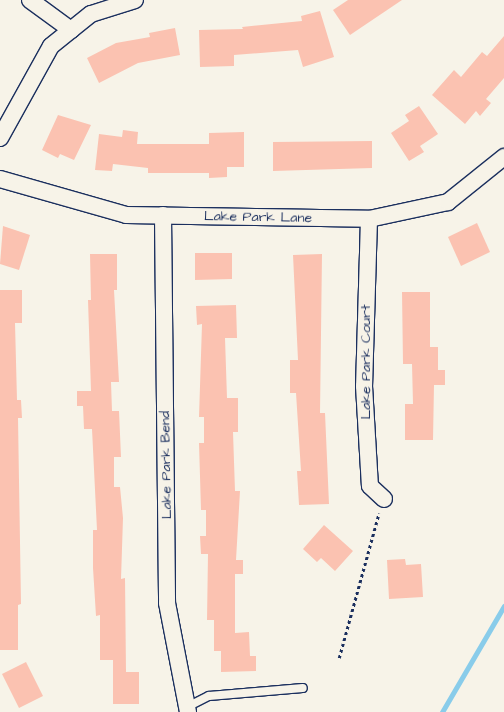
<!DOCTYPE html>
<style>
body{margin:0}
#map{position:relative;width:504px;height:712px;overflow:hidden;background:#f7f3e8;font-family:"Architects Daughter",sans-serif}
div>[style]{position:absolute}
.stream>*{height:5px;margin:-2.5px;padding:0 2.5px;transform-origin:2.5px;border-radius:2.5px;background:#89ccea}
.building>*{inset:0;background:#fbc2b1}
.path>*{height:2.5px;margin-top:-1.25px;transform-origin:0;background:repeating-linear-gradient(90deg,#1b2f5e 0 3px,transparent 0 6px)}
.roads{filter:drop-shadow(1px 0 #1b2f5e) drop-shadow(-1px 0 #1b2f5e) drop-shadow(0 1px #1b2f5e) drop-shadow(0 -1px #1b2f5e)}
.service>*{height:8px;margin:-4px;padding:0 4px;transform-origin:4px;border-radius:4px;background:#f7f3e8}
.minor>*{height:16px;margin:-8px;padding:0 8px;transform-origin:8px;border-radius:8px;background:#f7f3e8}
span{translate:-50% -50%;white-space:nowrap;text-align:center;line-height:1.15;-webkit-text-stroke:3px #f7f3e8;paint-order:stroke}
.street-label{font-size:14px;color:#1b2f5e}
</style>
<div id="map">
<div class="stream">
<div style="left:442px;top:712px;width:123px;rotate:-59.7deg"></div>
</div>
<div class="building">
<div style="clip-path:polygon(348px 0,402px 0,350px 35px,333px 10px)"></div>
<div style="clip-path:polygon(320px 11px,334px 57px,303px 67px,298px 50px,234px 55px,234px 66px,200px 67px,199px 30px,243px 29px,242px 27px,302px 21px,301px 16px)"></div>
<div style="clip-path:polygon(175px 28px,180px 55px,138px 63px,99px 83px,87px 58px,116px 43px,150px 37px,149px 33px)"></div>
<div style="clip-path:polygon(504px 36px,504px 78px,486px 99px,491px 103px,480px 116px,476px 111px,465px 124px,432px 95px,454px 70px,461px 77px,482px 52px,487px 56px)"></div>
<div style="clip-path:polygon(419px 106px,438px 134px,420px 146px,424px 152px,409px 161px,391px 133px,409px 121px,405px 115px)"></div>
<div style="clip-path:polygon(58px 115px,91px 125px,74px 160px,60px 154px,58px 158px,42px 150px)"></div>
<div style="clip-path:polygon(123px 130px,138px 132px,137px 144px,209px 144px,209px 133px,244px 132px,244px 167px,227px 167px,227px 177px,209px 178px,209px 173px,148px 173px,148px 168px,113px 164px,112px 171px,95px 170px,99px 134px,122px 137px)"></div>
<div style="clip-path:polygon(372px 141px,372px 168px,273px 171px,273px 142px)"></div>
<div style="clip-path:polygon(477px 223px,490px 252px,461px 266px,448px 237px)"></div>
<div style="clip-path:polygon(3px 226px,30px 235px,19px 270px,0 264px)"></div>
<div style="clip-path:polygon(195px 253px,232px 253px,232px 279px,195px 280px)"></div>
<div style="clip-path:polygon(90px 254px,117px 254px,117px 290px,114px 290px,119px 382px,111px 382px,112px 411px,119px 411px,121px 457px,114px 457px,114px 487px,120px 487px,123px 518px,121px 579px,125px 578px,126px 672px,139px 672px,139px 704px,113px 704px,113px 660px,100px 660px,100px 615px,96px 616px,93px 568px,93px 530px,97px 530px,92px 429px,84px 429px,83px 406px,77px 406px,77px 391px,91px 391px,88px 300px,91px 300px)"></div>
<div style="clip-path:polygon(322px 254px,320px 413px,325px 413px,329px 504px,299px 505px,297px 471px,301px 471px,296px 393px,290px 393px,290px 360px,298px 360px,293px 255px)"></div>
<div style="clip-path:polygon(0 290px,22px 290px,22px 323px,15px 323px,17px 400px,21px 400px,22px 418px,18px 418px,21px 604px,18px 605px,18px 650px,0 650px)"></div>
<div style="clip-path:polygon(402px 292px,430px 292px,430px 347px,438px 347px,438px 370px,445px 370px,445px 385px,434px 385px,433px 440px,405px 440px,405px 404px,413px 404px,412px 364px,403px 364px)"></div>
<div style="clip-path:polygon(236px 305px,237px 338px,225px 338px,227px 398px,238px 398px,238px 432px,233px 432px,235px 491px,240px 491px,236px 560px,243px 560px,243px 574px,235px 574px,235px 633px,249px 632px,250px 656px,256px 656px,256px 671px,221px 672px,221px 651px,214px 651px,214px 620px,207px 620px,208px 554px,201px 554px,200px 536px,206px 536px,206px 510px,201px 510px,199px 443px,204px 443px,204px 417px,199px 417px,202px 324px,197px 325px,196px 306px)"></div>
<div style="clip-path:polygon(324px 525px,353px 551px,335px 571px,321px 558px,317px 562px,303px 549px)"></div>
<div style="clip-path:polygon(405px 559px,406px 565px,421px 564px,423px 597px,389px 599px,387px 560px)"></div>
<div style="clip-path:polygon(26px 662px,43px 696px,19px 708px,2px 674px)"></div>
</div>
<div class="path">
<div style="left:339px;top:658px;width:150px;rotate:-74.6deg"></div>
</div>
<div class="roads">
<div class="service">
<div style="left:189px;top:706px;width:22px;rotate:-27deg"></div>
<div style="left:209px;top:696px;width:94px;rotate:-4.9deg"></div>
</div>
<div class="minor">
<div style="left:30px;top:0;width:51px;rotate:36.2deg"></div>
<div style="left:0;top:138px;width:105px;rotate:-61deg"></div>
<div style="left:51px;top:46px;width:51px;rotate:-38.7deg"></div>
<div style="left:91px;top:14px;width:46px;rotate:-17.7deg"></div>
<div style="left:0;top:179px;width:131px;rotate:15.9deg"></div>
<div style="left:126px;top:215px;width:243px;rotate:0.9deg"></div>
<div style="left:369px;top:219px;width:81px;rotate:-12.1deg"></div>
<div style="left:448px;top:202px;width:72px;rotate:-38.8deg"></div>
<div style="left:163px;top:215px;width:388px;rotate:89.4deg"></div>
<div style="left:167px;top:603px;width:111px;rotate:79.1deg"></div>
<div style="left:369px;top:219px;width:167px;rotate:91.7deg"></div>
<div style="left:364px;top:386px;width:100px;rotate:86.6deg"></div>
<div style="left:370px;top:486px;width:19px;rotate:43deg"></div>
</div>
</div>
<div class="street-label">
<span style="left:258px;top:217px;rotate:1deg">Lake Park Lane</span>
<span style="left:366px;top:362px;rotate:-90deg">Lake Park Court</span>
<span style="left:166px;top:465px;rotate:-91deg">Lake Park Bend</span>
</div>
</div>
